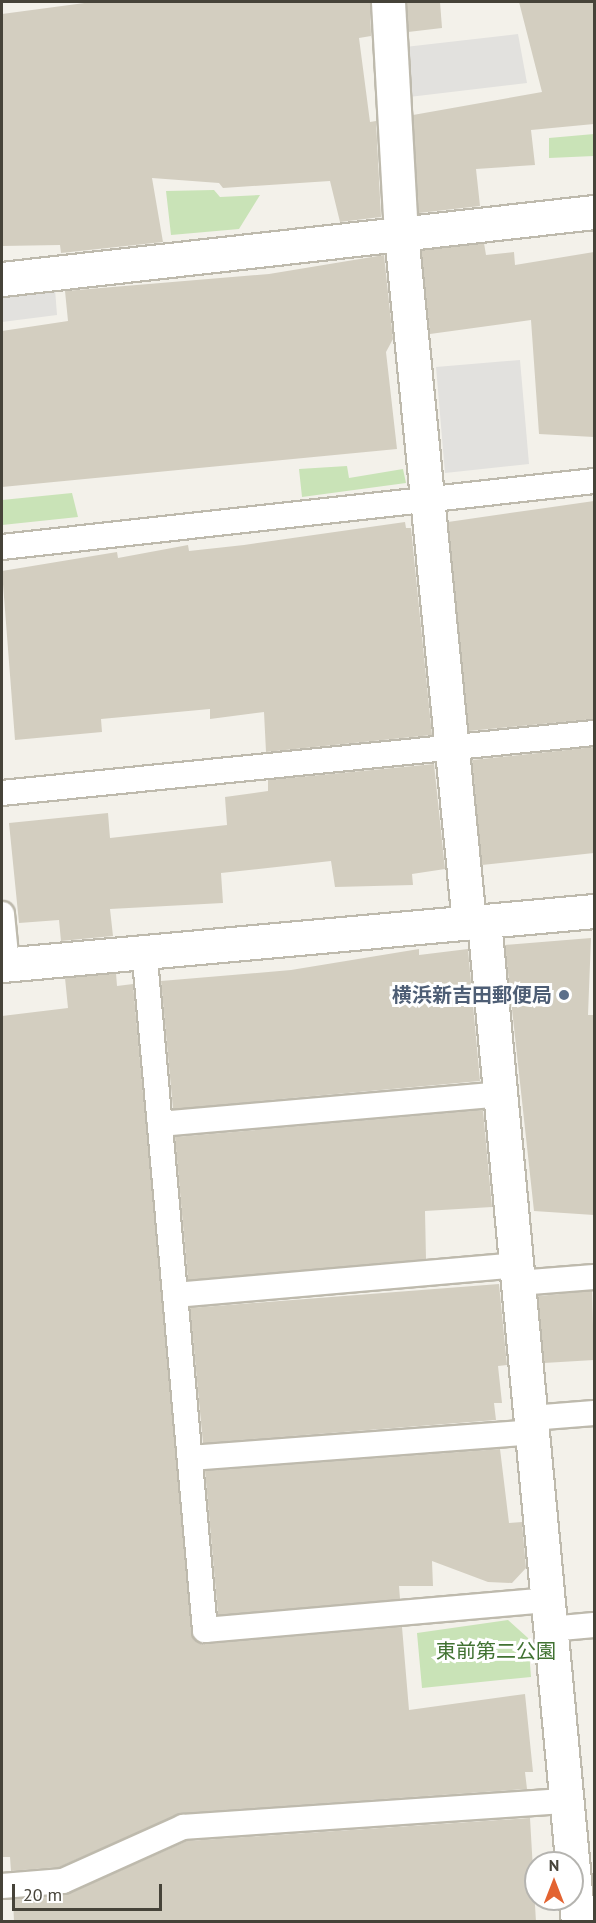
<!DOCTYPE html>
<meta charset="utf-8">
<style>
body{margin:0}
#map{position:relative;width:596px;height:1923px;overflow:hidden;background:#f3f1ea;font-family:"PT Sans","Noto Sans JP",sans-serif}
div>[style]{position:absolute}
.green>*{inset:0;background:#c9e3b7}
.parking>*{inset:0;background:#e2e1de}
.building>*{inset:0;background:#d3cec0}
.roads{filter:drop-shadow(2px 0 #bebaad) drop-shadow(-2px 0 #bebaad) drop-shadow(0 2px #bebaad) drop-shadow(0 -2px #bebaad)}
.service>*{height:24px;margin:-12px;padding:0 12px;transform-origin:12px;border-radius:12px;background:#fff}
.minor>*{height:33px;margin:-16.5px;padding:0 16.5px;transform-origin:16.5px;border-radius:16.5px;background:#fff}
.tertiary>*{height:33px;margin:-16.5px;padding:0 16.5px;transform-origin:16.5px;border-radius:16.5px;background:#fff}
.dots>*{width:16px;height:16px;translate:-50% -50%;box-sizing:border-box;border:3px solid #fff;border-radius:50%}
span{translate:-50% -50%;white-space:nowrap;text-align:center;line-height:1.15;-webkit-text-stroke:6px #fff;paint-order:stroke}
.service-label{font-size:20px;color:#4e5e75;font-weight:700}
.right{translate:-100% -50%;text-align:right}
.park-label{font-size:20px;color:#417232}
.frame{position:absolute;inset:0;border:3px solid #464339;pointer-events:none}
.north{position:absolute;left:524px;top:1851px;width:60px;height:60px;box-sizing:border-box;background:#fff;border:2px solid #b5b4b0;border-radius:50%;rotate:0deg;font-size:16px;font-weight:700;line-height:24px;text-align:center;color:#464339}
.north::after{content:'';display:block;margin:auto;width:21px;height:27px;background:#e36331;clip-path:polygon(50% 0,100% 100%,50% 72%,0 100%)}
.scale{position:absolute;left:12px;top:1884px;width:150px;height:27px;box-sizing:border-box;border:3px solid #464339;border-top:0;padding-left:8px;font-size:18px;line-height:21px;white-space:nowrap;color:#464339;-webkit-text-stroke:4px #fff;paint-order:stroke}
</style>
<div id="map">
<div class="green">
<div style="clip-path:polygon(594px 134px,594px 156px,549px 158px,549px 138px)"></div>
<div style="clip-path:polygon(214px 190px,220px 197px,260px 195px,239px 229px,171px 235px,166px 191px)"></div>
<div style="clip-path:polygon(347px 466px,349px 478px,403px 469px,406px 483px,302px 497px,299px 469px)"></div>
<div style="clip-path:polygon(72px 493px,78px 517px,2px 525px,2px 500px)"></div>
<div style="clip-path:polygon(508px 1620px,528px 1638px,531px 1677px,422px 1688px,417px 1633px)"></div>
</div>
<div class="parking">
<div style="clip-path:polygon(518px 34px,527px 83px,409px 97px,405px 47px)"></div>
<div style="clip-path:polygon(55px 289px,57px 315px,2px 322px,2px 298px)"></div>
<div style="clip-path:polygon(520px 360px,529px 464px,445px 473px,436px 367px)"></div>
</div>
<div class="building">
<div style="clip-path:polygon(92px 2px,370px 2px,371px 36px,359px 38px,370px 122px,376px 121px,381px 217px,340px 222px,330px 181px,223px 188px,219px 183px,152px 178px,163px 242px,61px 253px,60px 245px,2px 246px,2px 14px)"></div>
<div style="clip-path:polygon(407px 2px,440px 2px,442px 28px,408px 32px)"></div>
<div style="clip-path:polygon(519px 2px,594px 2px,594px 124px,531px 130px,535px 165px,476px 169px,480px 206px,419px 213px,413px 115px,542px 92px)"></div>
<div style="clip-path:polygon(484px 243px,486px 255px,514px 252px,515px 265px,594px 252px,594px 437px,539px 434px,531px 320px,430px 334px,421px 250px)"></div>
<div style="clip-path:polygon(384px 255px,393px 339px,386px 352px,397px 449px,2px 487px,2px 331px,68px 321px,65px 291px,269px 274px)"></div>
<div style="clip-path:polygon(594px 501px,594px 719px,469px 731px,448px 522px)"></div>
<div style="clip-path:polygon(405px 522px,406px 528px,411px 528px,432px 735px,266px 752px,264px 712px,210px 719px,210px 709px,101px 719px,102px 732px,15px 740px,2px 571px,117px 552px,118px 558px,188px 545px,189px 551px,244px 545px)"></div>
<div style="clip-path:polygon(594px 747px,594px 853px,482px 865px,472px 760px)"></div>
<div style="clip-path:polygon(434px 764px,445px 869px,412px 874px,413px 885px,335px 887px,331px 861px,221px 873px,223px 903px,110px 909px,113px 936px,61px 941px,59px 920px,19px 923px,9px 823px,108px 813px,110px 838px,227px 825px,225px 797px,268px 791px,268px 780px)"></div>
<div style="clip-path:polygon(591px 938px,588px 1015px,594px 1015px,594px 1215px,534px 1211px,505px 945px)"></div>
<div style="clip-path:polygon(419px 949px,419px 955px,468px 949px,480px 1081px,173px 1109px,161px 981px,291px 970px)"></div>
<div style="clip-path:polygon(116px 973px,117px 986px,133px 984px,193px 1638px,206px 1644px,402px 1627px,409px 1710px,525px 1694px,533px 1772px,525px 1772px,527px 1789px,182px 1813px,59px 1867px,11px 1871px,10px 1857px,2px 1857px,2px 1016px,68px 1008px,65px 978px)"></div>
<div style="clip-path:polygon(483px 1110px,492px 1207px,425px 1211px,426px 1259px,188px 1280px,175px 1137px)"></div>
<div style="clip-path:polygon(499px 1284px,507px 1365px,498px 1366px,502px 1403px,494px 1403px,496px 1420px,203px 1443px,190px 1308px)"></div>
<div style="clip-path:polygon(592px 1291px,594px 1360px,544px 1363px,538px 1296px)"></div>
<div style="clip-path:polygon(500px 1449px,509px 1523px,522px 1522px,526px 1568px,512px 1583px,488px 1582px,432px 1561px,433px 1586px,399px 1586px,400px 1599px,218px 1615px,205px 1471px)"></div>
<div style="clip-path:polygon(530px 1818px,536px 1922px,14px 1922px,13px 1899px,68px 1894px,187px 1841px)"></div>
</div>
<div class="roads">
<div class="service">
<div style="left:2px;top:547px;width:596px;rotate:-6.36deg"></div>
<div style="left:2px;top:793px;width:595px;rotate:-5.79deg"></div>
<div style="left:2px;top:914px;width:51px;rotate:84.4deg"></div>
<div style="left:144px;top:948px;width:685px;rotate:84.89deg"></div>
<div style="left:205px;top:1630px;width:343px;rotate:-5deg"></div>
<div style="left:160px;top:1124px;width:341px;rotate:-5deg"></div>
<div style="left:518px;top:1283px;width:76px;rotate:-4.5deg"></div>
<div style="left:175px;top:1295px;width:342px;rotate:-5deg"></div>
<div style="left:531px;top:1418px;width:63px;rotate:-4.5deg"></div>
<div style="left:190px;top:1458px;width:343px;rotate:-4.3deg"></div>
<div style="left:550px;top:1629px;width:44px;rotate:-5.2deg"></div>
<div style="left:2px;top:1886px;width:61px;rotate:-4.7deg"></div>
<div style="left:63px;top:1881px;width:132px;rotate:-24.2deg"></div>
<div style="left:183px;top:1827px;width:384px;rotate:-3.9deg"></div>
</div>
<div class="minor">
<div style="left:388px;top:2px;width:232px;rotate:86.8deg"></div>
<div style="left:401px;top:234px;width:692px;rotate:84.36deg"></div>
<div style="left:2px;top:279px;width:596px;rotate:-6.46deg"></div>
<div style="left:484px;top:921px;width:1005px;rotate:84.64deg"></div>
</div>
<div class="tertiary">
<div style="left:2px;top:965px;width:594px;rotate:-5.21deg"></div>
</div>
</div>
<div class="dots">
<div style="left:564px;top:995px;background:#5c6f8a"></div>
</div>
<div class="service-label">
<span class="right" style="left:552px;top:995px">横浜新吉田郵便局</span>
</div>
<div class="park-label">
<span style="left:496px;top:1651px">東前第二公園</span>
</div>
<div class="frame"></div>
<div class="north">N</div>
<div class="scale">20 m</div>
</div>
